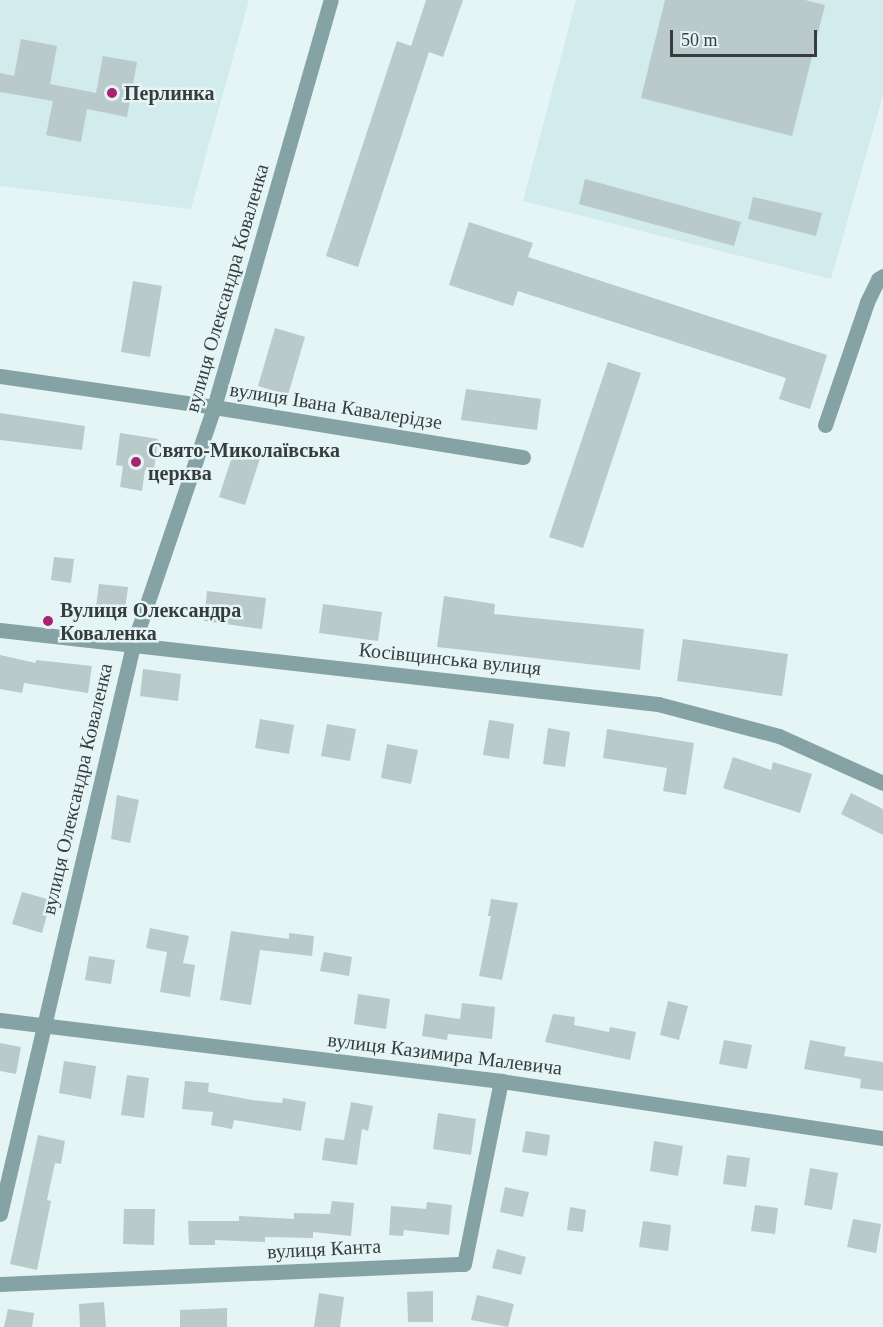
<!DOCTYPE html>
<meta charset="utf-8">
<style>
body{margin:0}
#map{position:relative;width:883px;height:1327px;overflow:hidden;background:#e5f5f6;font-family:"Times New Roman",serif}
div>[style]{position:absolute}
.built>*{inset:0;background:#d2ebec}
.building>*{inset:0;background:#bac9ca}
.minor>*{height:15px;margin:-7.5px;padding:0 7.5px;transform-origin:7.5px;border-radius:7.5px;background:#85a3a4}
.dots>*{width:16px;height:16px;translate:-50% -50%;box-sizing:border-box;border:3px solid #e5f5f6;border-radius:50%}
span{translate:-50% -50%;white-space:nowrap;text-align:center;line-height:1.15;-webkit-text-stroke:5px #e5f5f6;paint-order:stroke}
.poi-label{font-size:20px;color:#373d3d;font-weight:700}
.left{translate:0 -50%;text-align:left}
.street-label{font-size:20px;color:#373d3d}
.scale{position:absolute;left:670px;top:30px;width:147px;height:27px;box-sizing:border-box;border:3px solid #373d3d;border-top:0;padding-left:8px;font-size:18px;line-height:21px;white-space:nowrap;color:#373d3d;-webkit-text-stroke:4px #e5f5f6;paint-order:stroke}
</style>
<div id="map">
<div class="built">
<div style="clip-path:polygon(0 0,249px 0,191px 209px,0 186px)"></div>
<div style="clip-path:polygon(576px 0,883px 0,883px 95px,831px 279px,523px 201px)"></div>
</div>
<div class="building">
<div style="clip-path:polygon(426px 0,463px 0,443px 57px,429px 52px,358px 267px,326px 256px,397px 41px,411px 46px)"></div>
<div style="clip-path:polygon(665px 0,805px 0,825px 5px,792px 136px,641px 98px)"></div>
<div style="clip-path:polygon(21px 39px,57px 46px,50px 84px,96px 93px,103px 56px,137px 62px,127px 117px,87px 109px,81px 142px,46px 135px,53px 101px,0 92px,0 73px,14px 76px)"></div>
<div style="clip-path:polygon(585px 179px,741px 222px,734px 246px,579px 204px)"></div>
<div style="clip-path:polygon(753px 197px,822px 213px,816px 236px,748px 219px)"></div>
<div style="clip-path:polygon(469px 222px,533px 243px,528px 257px,827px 355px,810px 409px,779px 399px,786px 378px,518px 291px,513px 306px,449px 285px)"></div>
<div style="clip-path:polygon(133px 281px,162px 286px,150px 357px,121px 352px)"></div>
<div style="clip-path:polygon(275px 328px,305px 337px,288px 395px,258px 386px)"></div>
<div style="clip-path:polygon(608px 362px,641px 373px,583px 548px,549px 537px)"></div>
<div style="clip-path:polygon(466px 389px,541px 399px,537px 430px,461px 420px)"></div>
<div style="clip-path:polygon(0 413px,85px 426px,82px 450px,0 440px)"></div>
<div style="clip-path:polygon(120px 433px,158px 439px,154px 471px,145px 470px,142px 491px,120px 487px,123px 466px,116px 465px)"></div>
<div style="clip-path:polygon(236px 444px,262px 452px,245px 505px,219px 497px)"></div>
<div style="clip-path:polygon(54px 557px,74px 559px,71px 583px,51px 580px)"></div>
<div style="clip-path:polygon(99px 584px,128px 587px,124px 617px,95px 614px)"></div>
<div style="clip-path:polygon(207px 591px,266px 598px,262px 629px,204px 621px)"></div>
<div style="clip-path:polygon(444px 596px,495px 604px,494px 614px,644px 629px,640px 670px,437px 647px)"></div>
<div style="clip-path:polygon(323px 604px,382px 612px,378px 641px,319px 633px)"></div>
<div style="clip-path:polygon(683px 639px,788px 654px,782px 696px,677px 681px)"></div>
<div style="clip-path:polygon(0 655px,36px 663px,36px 660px,92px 666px,88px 693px,24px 683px,22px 693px,0 689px)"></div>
<div style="clip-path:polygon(143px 669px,181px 674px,178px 701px,140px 696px)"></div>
<div style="clip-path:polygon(260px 719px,294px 725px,289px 754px,255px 748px)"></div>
<div style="clip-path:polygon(489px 720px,514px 724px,509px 759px,483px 755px)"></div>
<div style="clip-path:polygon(327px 724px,356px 729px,350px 761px,321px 756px)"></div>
<div style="clip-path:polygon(548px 728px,570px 732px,565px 767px,543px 764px)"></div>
<div style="clip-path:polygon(607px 729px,694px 743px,686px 795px,663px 791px,667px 768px,603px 758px)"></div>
<div style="clip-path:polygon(387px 744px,418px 750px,411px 784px,381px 778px)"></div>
<div style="clip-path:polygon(733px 757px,771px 770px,773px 762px,812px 774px,800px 813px,723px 788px)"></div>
<div style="clip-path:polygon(851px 793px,883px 809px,883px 835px,841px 814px)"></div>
<div style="clip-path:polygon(117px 795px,139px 800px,130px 843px,111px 839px)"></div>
<div style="clip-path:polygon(22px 892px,51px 900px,42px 933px,12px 924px)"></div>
<div style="clip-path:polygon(491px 899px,518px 903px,502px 980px,479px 976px,491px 916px,488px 916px)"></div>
<div style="clip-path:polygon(150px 928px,189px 936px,183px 963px,195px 965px,190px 997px,160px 992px,167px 952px,146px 948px)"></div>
<div style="clip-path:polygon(231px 931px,289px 939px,289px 933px,314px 936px,312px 956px,260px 950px,251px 1005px,220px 1000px)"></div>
<div style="clip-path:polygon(324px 952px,352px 957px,349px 976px,320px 971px)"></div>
<div style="clip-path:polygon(89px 956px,115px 960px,111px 984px,85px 980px)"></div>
<div style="clip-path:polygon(358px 994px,390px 999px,386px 1029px,354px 1024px)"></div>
<div style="clip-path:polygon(668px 1001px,688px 1006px,679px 1040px,660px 1035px)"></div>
<div style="clip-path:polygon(462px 1003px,495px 1007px,492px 1039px,448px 1034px,447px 1040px,422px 1036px,425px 1014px,460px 1019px)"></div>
<div style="clip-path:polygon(553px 1014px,575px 1017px,574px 1025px,609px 1032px,610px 1027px,636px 1032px,630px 1060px,545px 1042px)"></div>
<div style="clip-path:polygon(724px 1040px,752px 1045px,747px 1069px,719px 1064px)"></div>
<div style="clip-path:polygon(810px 1040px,846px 1047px,844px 1056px,883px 1062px,883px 1091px,860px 1088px,861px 1079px,804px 1069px)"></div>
<div style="clip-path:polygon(0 1043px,21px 1047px,16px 1074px,0 1071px)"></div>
<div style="clip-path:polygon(64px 1061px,96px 1066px,91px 1099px,59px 1093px)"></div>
<div style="clip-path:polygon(127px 1075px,149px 1078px,144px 1118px,121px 1115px)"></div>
<div style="clip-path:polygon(185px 1081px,209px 1083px,208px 1092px,252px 1100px,282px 1103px,283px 1098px,306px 1102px,301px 1131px,234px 1120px,232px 1129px,211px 1125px,213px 1112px,182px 1109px)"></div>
<div style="clip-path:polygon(351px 1102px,373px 1106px,368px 1131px,362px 1129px,357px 1165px,322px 1160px,325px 1138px,344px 1140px)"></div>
<div style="clip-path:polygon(438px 1113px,476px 1119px,471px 1155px,433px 1149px)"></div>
<div style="clip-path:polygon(526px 1131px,550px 1135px,547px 1156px,522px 1152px)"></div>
<div style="clip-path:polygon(38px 1135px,65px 1141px,61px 1164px,55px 1163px,47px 1200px,51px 1201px,37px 1270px,10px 1264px)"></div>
<div style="clip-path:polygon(654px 1141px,683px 1146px,678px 1176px,650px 1171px)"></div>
<div style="clip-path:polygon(727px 1155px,750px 1158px,746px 1187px,723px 1184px)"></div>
<div style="clip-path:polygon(810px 1168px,838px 1173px,832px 1210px,804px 1205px)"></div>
<div style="clip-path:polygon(505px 1187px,529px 1192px,523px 1217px,500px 1212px)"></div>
<div style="clip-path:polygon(332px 1201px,354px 1203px,351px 1236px,313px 1232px,313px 1238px,265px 1237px,265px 1242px,215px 1240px,215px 1245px,189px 1245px,188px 1221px,239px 1221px,239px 1216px,294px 1219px,294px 1213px,330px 1214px)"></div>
<div style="clip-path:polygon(427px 1202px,452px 1205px,449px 1235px,404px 1230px,403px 1236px,389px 1235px,391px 1206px,426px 1209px)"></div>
<div style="clip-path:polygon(755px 1205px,778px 1208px,775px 1234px,751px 1231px)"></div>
<div style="clip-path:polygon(570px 1207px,586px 1210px,583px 1232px,567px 1230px)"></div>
<div style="clip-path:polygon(124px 1209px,155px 1209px,154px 1245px,123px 1244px)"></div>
<div style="clip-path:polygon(853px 1219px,881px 1224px,876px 1253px,847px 1247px)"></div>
<div style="clip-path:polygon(643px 1221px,671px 1225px,668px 1251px,639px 1247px)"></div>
<div style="clip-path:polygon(497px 1249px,526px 1257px,521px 1275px,492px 1268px)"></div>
<div style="clip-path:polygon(433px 1291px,433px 1322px,408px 1322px,407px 1292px)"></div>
<div style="clip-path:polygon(319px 1293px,344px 1297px,340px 1327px,314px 1327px)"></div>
<div style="clip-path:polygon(477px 1295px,514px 1304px,508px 1327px,471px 1320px)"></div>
<div style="clip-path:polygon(104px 1302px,106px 1327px,80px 1327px,79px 1304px)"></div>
<div style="clip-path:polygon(227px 1308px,227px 1327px,180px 1327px,180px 1310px)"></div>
<div style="clip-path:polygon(8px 1309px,34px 1313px,32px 1327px,4px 1327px)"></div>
</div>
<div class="minor">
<div style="left:0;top:376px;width:216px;rotate:8.2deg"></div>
<div style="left:214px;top:407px;width:313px;rotate:9.2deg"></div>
<div style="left:825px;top:425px;width:130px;rotate:-71.1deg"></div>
<div style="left:867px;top:302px;width:25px;rotate:-64deg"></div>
<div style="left:878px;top:279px;width:6px;rotate:-31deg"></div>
<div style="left:0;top:630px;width:662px;rotate:6.42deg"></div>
<div style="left:658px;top:704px;width:125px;rotate:14.8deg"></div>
<div style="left:779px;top:736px;width:114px;rotate:24.3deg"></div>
<div style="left:0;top:1020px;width:505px;rotate:6.94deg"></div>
<div style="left:501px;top:1081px;width:386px;rotate:8.5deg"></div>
<div style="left:0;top:1214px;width:584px;rotate:-76.84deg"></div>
<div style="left:133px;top:645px;width:251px;rotate:-71.2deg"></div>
<div style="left:214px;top:407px;width:423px;rotate:-74deg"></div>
<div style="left:0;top:1284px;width:464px;rotate:-2.5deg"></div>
<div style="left:464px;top:1264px;width:187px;rotate:-78.6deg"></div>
</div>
<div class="dots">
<div style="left:112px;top:93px;background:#a82470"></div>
<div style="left:136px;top:462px;background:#a82470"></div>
<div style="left:48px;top:621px;background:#a82470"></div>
</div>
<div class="poi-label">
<span class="left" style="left:124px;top:93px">Перлинка</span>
<span class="left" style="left:148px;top:462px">Свято-Миколаївська<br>церква</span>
<span class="left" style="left:60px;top:622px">Вулиця Олександра<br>Коваленка</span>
</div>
<div class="street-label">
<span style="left:227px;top:288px;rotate:-74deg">вулиця Олександра Коваленка</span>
<span style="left:336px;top:406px;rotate:9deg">вулиця Івана Кавалерідзе</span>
<span style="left:450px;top:659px;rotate:6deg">Косівщинська вулиця</span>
<span style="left:77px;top:789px;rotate:-77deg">вулиця Олександра Коваленка</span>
<span style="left:445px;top:1054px;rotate:7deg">вулиця Казимира Малевича</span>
<span style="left:324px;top:1249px;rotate:-3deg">вулиця Канта</span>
</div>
<div class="scale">50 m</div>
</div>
